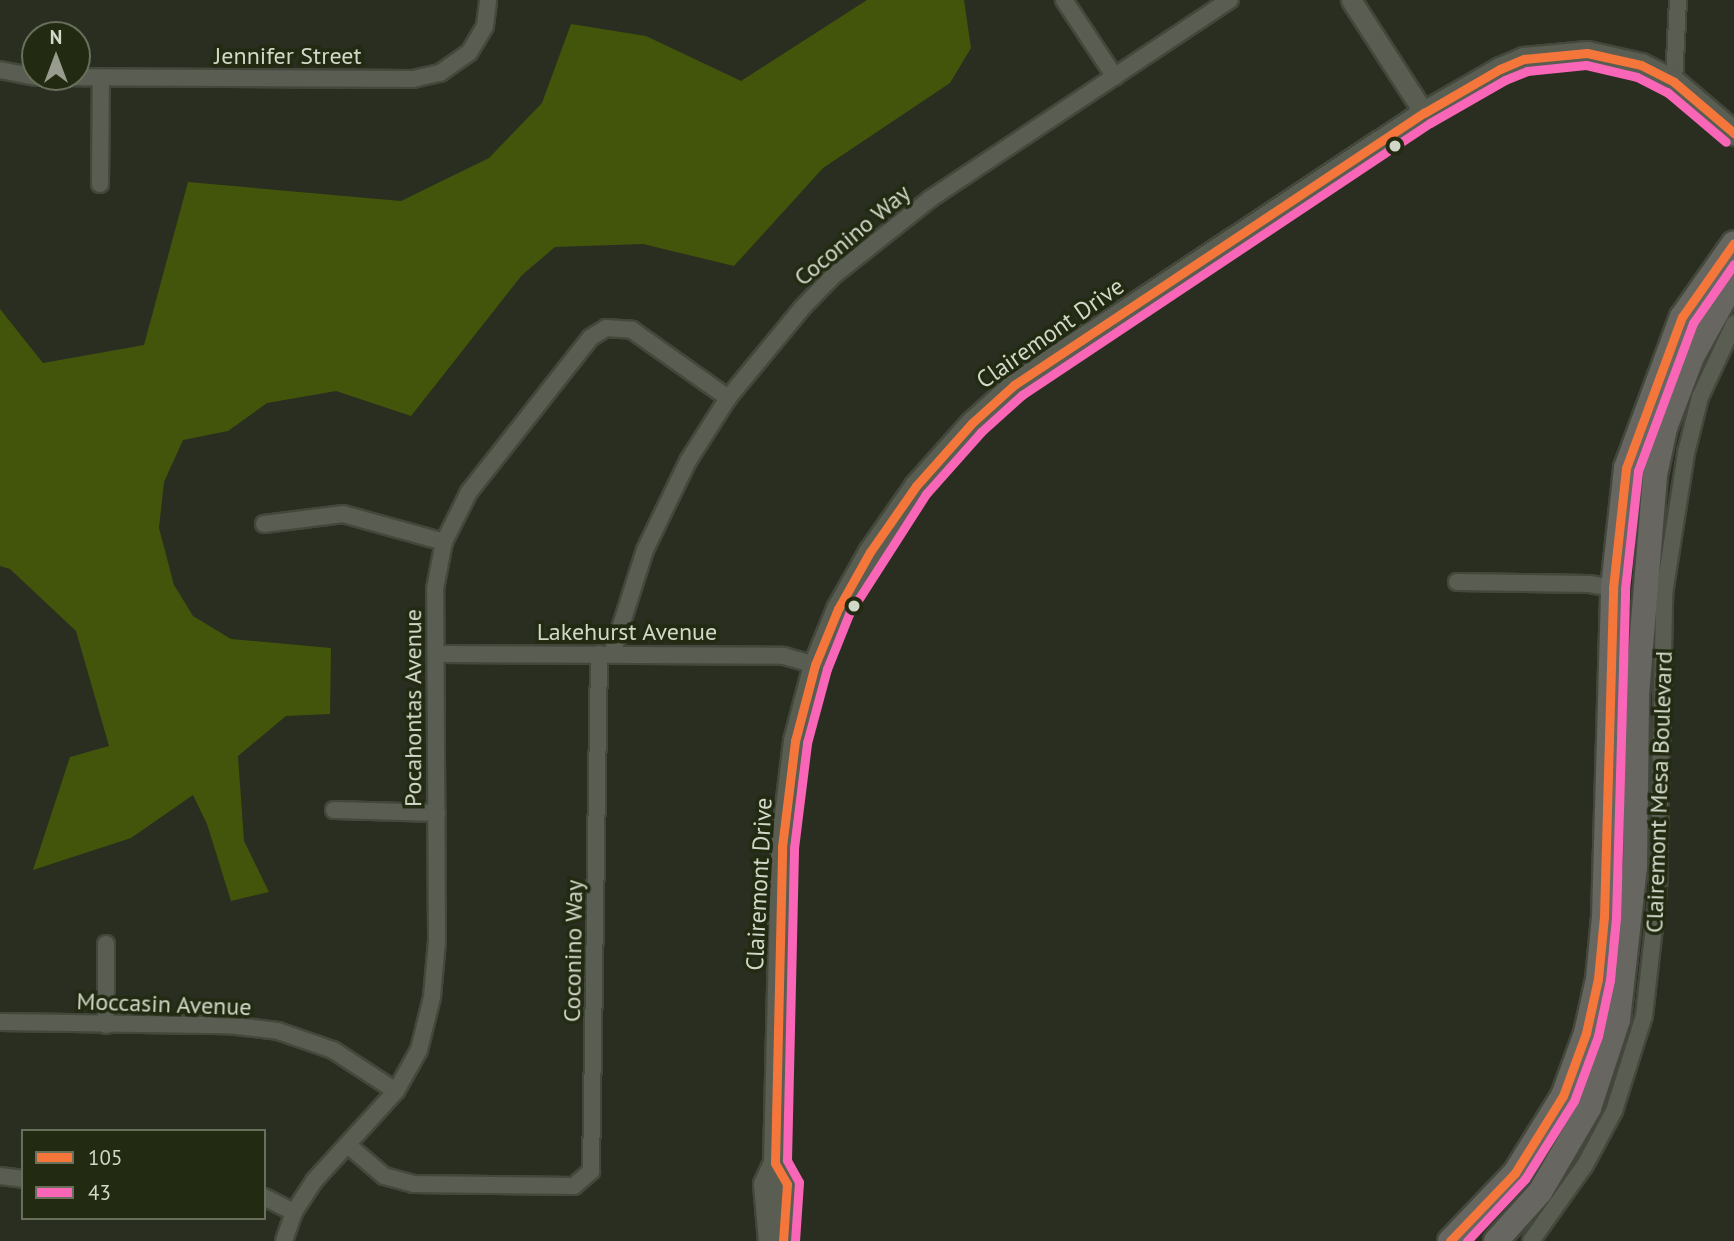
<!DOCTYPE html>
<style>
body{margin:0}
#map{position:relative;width:1734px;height:1241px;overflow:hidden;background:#292e20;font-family:"PT Sans",sans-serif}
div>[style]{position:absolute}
.green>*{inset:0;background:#42550a}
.roads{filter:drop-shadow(2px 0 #44483c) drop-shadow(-2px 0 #44483c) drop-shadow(0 2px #44483c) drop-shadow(0 -2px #44483c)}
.minor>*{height:16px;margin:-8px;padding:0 8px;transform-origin:8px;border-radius:8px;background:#595d52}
.tertiary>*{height:19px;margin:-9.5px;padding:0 9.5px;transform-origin:9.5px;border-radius:9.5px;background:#595d52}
.secondary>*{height:23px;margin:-11.5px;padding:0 11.5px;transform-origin:11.5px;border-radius:11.5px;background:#595d52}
.primary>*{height:24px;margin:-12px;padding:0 12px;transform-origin:12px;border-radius:12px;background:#676661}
.bus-1>*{height:9px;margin:-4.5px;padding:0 4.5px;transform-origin:4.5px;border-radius:4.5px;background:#f5763a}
.bus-2>*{height:9px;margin:-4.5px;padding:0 4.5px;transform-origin:4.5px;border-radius:4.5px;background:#fa66b7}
.dots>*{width:19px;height:19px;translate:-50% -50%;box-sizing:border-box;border:4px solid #222a11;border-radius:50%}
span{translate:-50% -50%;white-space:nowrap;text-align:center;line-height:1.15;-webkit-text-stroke:7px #222a11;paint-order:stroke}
.street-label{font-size:24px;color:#d2d8c9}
.legend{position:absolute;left:21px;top:1129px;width:245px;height:91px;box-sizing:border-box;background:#222a11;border:2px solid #68705b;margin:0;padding:9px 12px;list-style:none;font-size:21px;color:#d2d8c9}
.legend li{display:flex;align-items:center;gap:14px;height:35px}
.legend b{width:35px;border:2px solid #68705b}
.north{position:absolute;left:21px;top:21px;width:70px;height:70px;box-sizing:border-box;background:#222a11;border:2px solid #68705b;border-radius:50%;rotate:0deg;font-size:19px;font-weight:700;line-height:28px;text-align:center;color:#d2d8c9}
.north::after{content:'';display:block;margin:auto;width:24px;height:32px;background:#979c8e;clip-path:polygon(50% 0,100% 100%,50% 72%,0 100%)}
</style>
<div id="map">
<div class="green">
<div style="clip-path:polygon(867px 0,964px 0,971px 48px,950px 83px,823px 168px,734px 266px,643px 244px,555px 247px,522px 275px,411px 416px,336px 391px,267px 403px,228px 431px,183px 440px,164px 482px,159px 528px,174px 585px,193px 616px,231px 639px,331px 648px,330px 714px,286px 716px,238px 756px,244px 841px,269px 892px,231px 901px,207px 824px,193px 795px,131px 838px,33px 870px,70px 757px,109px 746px,76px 631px,10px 569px,0 566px,0 309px,43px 363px,144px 345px,188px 182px,401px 201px,489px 158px,542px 103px,571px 24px,646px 36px,741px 81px)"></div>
</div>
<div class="roads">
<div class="minor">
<div style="left:1064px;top:0;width:92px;rotate:56.5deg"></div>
<div style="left:0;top:70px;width:36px;rotate:11deg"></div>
<div style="left:43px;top:77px;width:370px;rotate:0.3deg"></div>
<div style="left:413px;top:79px;width:28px;rotate:-13deg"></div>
<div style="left:440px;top:73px;width:35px;rotate:-35deg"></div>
<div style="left:469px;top:53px;width:31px;rotate:-59deg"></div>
<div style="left:485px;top:26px;width:26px;rotate:-83deg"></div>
<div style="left:1674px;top:82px;width:82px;rotate:-87.2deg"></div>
<div style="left:100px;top:184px;width:106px;rotate:-89.5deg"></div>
<div style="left:264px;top:524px;width:80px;rotate:-7.2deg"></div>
<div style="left:343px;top:514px;width:105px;rotate:15.5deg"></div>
<div style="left:1457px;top:582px;width:132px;rotate:0.9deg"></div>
<div style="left:1589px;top:584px;width:24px;rotate:9deg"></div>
<div style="left:437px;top:654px;width:347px;rotate:0.3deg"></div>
<div style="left:784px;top:656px;width:32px;rotate:16deg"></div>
<div style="left:612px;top:654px;width:109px;rotate:-72.4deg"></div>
<div style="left:645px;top:550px;width:99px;rotate:-64.2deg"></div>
<div style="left:688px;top:461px;width:75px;rotate:-57.6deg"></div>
<div style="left:728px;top:398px;width:118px;rotate:-50.5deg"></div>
<div style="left:803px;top:307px;width:43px;rotate:-45.9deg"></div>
<div style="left:833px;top:276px;width:124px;rotate:-38.4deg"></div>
<div style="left:930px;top:199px;width:360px;rotate:-33.6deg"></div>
<div style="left:334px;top:810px;width:103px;rotate:1.7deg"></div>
<div style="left:106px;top:944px;width:81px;rotate:90deg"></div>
<div style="left:0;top:1022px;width:228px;rotate:0.8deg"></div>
<div style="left:228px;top:1025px;width:50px;rotate:6.8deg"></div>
<div style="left:278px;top:1031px;width:58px;rotate:19.1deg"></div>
<div style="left:333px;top:1050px;width:75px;rotate:33.1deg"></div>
<div style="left:349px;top:1146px;width:46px;rotate:40.6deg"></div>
<div style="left:384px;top:1176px;width:30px;rotate:15deg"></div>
<div style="left:413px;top:1184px;width:161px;rotate:0.7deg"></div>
<div style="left:574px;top:1186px;width:23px;rotate:-41deg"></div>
<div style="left:591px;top:1171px;width:517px;rotate:-89.11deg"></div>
<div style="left:0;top:1176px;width:23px;rotate:7deg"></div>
<div style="left:264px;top:1197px;width:34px;rotate:27deg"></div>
<div style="left:284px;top:1241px;width:31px;rotate:-71deg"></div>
<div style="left:294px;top:1212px;width:37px;rotate:-57deg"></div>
<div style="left:314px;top:1181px;width:122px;rotate:-47.7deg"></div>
<div style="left:396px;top:1091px;width:47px;rotate:-60.7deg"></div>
<div style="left:419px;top:1050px;width:55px;rotate:-76.2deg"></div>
<div style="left:432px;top:997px;width:56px;rotate:-84.9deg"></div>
<div style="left:437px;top:941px;width:352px;rotate:-90.3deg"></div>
<div style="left:435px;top:589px;width:48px;rotate:-79.2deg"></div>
<div style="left:444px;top:542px;width:56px;rotate:-63.4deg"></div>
<div style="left:469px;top:492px;width:196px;rotate:-51.8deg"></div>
<div style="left:590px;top:338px;width:19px;rotate:-32deg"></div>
<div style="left:606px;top:328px;width:26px;rotate:4deg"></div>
<div style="left:632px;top:330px;width:118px;rotate:35.3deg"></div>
<div style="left:1531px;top:1241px;width:93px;rotate:-54.6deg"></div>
<div style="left:1585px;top:1165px;width:61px;rotate:-61.8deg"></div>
<div style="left:1614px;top:1111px;width:100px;rotate:-72.5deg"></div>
<div style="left:1644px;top:1016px;width:125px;rotate:-83.6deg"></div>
<div style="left:1658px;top:892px;width:298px;rotate:-88.8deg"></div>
<div style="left:1664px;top:594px;width:143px;rotate:-81.1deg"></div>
<div style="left:1686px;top:453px;width:58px;rotate:-76deg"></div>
<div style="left:1700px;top:397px;width:81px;rotate:-65deg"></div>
</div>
<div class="tertiary">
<div style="left:1351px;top:0;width:135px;rotate:57.1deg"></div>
</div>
<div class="secondary">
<div style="left:775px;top:1163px;width:24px;rotate:60deg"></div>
<div style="left:787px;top:1184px;width:57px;rotate:94deg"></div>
<div style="left:770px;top:1241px;width:57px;rotate:-95deg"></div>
<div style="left:765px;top:1184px;width:23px;rotate:-65deg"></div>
<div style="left:775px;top:1163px;width:316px;rotate:-88.7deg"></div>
<div style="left:782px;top:847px;width:107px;rotate:-83deg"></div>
<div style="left:795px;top:741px;width:79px;rotate:-75.3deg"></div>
<div style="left:815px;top:665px;width:61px;rotate:-67.7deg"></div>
<div style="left:838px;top:609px;width:65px;rotate:-60.7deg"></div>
<div style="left:870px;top:552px;width:80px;rotate:-55.1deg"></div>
<div style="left:916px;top:486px;width:84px;rotate:-48.4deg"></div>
<div style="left:972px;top:423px;width:57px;rotate:-42.1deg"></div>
<div style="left:1014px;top:385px;width:492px;rotate:-33.6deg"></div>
<div style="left:1424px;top:113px;width:88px;rotate:-30.1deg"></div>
<div style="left:1500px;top:69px;width:26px;rotate:-23deg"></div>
<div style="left:1524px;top:59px;width:63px;rotate:-5.4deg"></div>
<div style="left:1587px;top:53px;width:55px;rotate:12.5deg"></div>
<div style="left:1641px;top:65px;width:37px;rotate:27deg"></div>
<div style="left:1674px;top:82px;width:79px;rotate:40.4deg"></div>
</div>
<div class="primary">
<div style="left:1450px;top:1241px;width:94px;rotate:-46.3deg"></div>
<div style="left:1515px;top:1173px;width:91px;rotate:-58.1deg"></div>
<div style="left:1563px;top:1096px;width:67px;rotate:-69.9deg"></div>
<div style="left:1586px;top:1033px;width:55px;rotate:-77.5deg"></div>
<div style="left:1598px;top:979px;width:62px;rotate:-84.5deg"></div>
<div style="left:1604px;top:917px;width:329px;rotate:-88.4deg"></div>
<div style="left:1613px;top:588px;width:121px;rotate:-83.8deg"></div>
<div style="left:1626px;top:468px;width:161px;rotate:-69.7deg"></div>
<div style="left:1682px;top:317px;width:90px;rotate:-54.9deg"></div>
<div style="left:1496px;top:1241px;width:66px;rotate:-48.1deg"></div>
<div style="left:1540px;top:1192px;width:97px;rotate:-59.7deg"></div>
<div style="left:1589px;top:1108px;width:93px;rotate:-71.8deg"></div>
<div style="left:1618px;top:1020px;width:154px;rotate:-83.7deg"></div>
<div style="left:1635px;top:867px;width:172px;rotate:-89.3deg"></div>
<div style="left:1637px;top:695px;width:221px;rotate:-85.3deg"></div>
<div style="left:1655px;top:475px;width:48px;rotate:-78deg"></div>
<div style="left:1665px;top:428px;width:76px;rotate:-69.2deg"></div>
<div style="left:1692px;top:357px;width:87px;rotate:-61.1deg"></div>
</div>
</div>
<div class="bus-1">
<div style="left:783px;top:1241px;width:57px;rotate:-86deg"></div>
<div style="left:787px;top:1184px;width:24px;rotate:-120deg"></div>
<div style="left:775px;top:1163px;width:316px;rotate:-88.7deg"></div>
<div style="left:782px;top:847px;width:107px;rotate:-83deg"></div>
<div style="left:795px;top:741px;width:79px;rotate:-75.3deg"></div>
<div style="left:815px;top:665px;width:61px;rotate:-67.7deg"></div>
<div style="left:838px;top:609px;width:65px;rotate:-60.7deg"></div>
<div style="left:870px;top:552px;width:80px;rotate:-55.1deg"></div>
<div style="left:916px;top:486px;width:84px;rotate:-48.4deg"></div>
<div style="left:972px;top:423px;width:57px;rotate:-42.1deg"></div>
<div style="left:1014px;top:385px;width:492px;rotate:-33.6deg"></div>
<div style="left:1424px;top:113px;width:88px;rotate:-30.1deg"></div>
<div style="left:1500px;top:69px;width:26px;rotate:-23deg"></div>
<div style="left:1524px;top:59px;width:63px;rotate:-5.4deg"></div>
<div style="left:1587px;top:53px;width:55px;rotate:12.5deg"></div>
<div style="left:1641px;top:65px;width:37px;rotate:27deg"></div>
<div style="left:1674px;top:82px;width:79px;rotate:40.4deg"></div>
<div style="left:1450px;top:1241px;width:94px;rotate:-46.3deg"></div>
<div style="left:1515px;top:1173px;width:91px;rotate:-58.1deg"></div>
<div style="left:1563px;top:1096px;width:67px;rotate:-69.9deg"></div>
<div style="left:1586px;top:1033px;width:55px;rotate:-77.5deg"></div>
<div style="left:1598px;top:979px;width:62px;rotate:-84.5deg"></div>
<div style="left:1604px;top:917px;width:329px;rotate:-88.4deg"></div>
<div style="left:1613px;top:588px;width:121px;rotate:-83.8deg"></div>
<div style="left:1626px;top:468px;width:161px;rotate:-69.7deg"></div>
<div style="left:1682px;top:317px;width:90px;rotate:-54.9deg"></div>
</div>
<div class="bus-2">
<div style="left:795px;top:1241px;width:59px;rotate:-86.1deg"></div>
<div style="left:799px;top:1182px;width:25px;rotate:-119deg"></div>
<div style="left:787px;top:1160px;width:312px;rotate:-88.7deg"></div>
<div style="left:794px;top:848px;width:106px;rotate:-82.9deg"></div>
<div style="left:807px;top:743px;width:77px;rotate:-74.9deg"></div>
<div style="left:827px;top:669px;width:59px;rotate:-68.2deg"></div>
<div style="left:849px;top:614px;width:143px;rotate:-57.3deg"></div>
<div style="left:926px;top:494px;width:83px;rotate:-48.4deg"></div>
<div style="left:981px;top:432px;width:55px;rotate:-42.1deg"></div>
<div style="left:1022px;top:395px;width:490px;rotate:-33.7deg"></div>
<div style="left:1430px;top:123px;width:86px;rotate:-29.8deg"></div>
<div style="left:1505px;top:80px;width:24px;rotate:-22deg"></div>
<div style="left:1527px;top:71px;width:59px;rotate:-5.8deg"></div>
<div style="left:1586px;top:65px;width:52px;rotate:13.2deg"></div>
<div style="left:1637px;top:77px;width:34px;rotate:27deg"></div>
<div style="left:1667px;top:92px;width:77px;rotate:40.3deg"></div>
<div style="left:1467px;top:1241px;width:85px;rotate:-46.9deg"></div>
<div style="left:1525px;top:1179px;width:92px;rotate:-57.9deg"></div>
<div style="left:1574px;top:1101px;width:69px;rotate:-69.7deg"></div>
<div style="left:1598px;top:1036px;width:57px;rotate:-77.9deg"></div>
<div style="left:1610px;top:980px;width:62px;rotate:-84.5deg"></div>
<div style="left:1616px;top:918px;width:329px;rotate:-88.4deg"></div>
<div style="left:1625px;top:589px;width:119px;rotate:-83.7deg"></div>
<div style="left:1638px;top:471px;width:158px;rotate:-69.6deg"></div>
<div style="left:1693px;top:323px;width:72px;rotate:-55.2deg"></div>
</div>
<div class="dots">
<div style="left:1395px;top:146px;background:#d2d8c9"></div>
<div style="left:854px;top:606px;background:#d2d8c9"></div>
</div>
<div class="street-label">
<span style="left:288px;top:56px">Jennifer Street</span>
<span style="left:852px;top:235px;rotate:-40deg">Coconino Way</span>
<span style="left:1050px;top:333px;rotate:-35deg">Clairemont Drive</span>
<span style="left:627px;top:632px">Lakehurst Avenue</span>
<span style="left:413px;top:708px;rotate:-90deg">Pocahontas Avenue</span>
<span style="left:1659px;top:792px;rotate:-88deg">Clairemont Mesa Boulevard</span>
<span style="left:759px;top:884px;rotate:-87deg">Clairemont Drive</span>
<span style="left:573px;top:951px;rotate:-89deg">Coconino Way</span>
<span style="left:164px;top:1004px;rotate:2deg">Moccasin Avenue</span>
</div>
<ul class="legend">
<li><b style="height:9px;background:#f5763a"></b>105</li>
<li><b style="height:9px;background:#fa66b7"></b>43</li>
</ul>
<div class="north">N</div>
</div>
